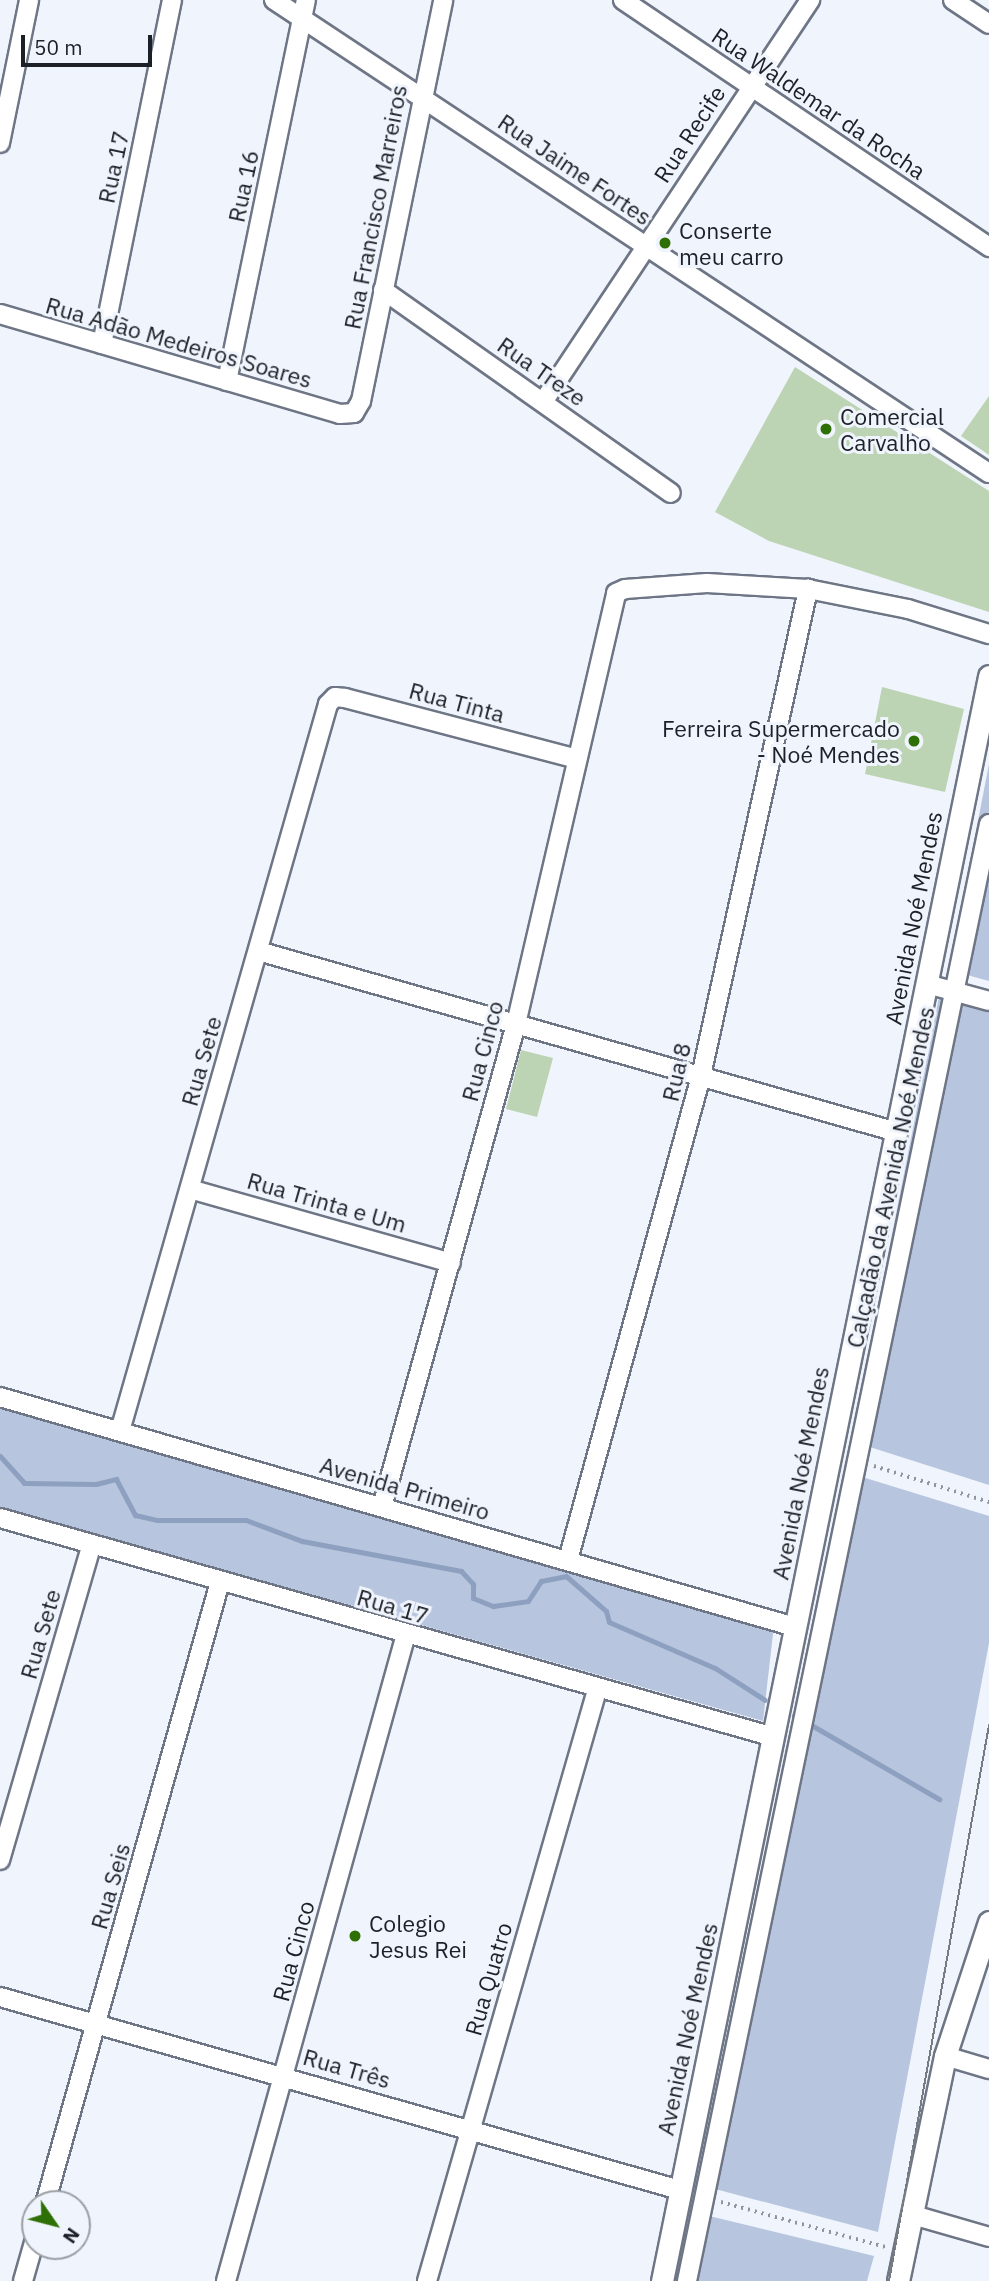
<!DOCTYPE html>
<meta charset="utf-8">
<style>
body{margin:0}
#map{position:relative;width:989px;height:2281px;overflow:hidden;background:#f0f4fc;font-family:"IBM Plex Sans",sans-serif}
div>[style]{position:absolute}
.green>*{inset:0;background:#b7c5de}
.stream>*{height:5px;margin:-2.5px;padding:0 2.5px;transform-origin:2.5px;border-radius:2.5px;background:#8ea0c0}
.building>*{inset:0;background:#bcd4b4}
.path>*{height:3.5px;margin-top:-1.75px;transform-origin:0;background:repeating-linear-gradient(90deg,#90949b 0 2px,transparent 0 7px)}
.roads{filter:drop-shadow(2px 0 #6e7686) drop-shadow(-2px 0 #6e7686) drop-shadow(0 2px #6e7686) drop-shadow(0 -2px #6e7686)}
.minor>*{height:18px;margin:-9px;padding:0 9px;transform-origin:9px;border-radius:9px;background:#fff}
.major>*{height:21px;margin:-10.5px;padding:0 10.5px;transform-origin:10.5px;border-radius:10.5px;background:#fff}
.tram>*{height:2px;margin:-1px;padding:0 1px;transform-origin:1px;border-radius:1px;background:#777b82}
.dots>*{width:19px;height:19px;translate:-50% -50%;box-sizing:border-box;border:4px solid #f0f4fc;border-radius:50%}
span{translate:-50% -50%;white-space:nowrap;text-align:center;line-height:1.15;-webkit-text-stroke:6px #f0f4fc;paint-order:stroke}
.street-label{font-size:23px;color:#1d2127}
.poi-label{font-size:23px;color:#1d2127}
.left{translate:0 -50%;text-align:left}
.right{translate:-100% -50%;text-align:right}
.north{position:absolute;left:21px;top:2190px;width:70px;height:70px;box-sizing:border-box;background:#f0f4fc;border:2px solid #9ca0a7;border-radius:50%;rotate:125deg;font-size:19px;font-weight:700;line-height:28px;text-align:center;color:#1d2127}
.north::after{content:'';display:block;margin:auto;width:24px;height:32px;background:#2f7006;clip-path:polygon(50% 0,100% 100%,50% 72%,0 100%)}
.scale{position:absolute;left:21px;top:35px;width:131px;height:32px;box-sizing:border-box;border:4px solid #1d2127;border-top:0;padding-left:9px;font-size:21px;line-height:24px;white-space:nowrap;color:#1d2127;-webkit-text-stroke:5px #f0f4fc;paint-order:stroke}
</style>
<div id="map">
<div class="green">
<div style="clip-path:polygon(989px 764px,989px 981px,949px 970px)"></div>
<div style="clip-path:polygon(939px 997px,989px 1010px,989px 1485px,851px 1441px)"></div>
<div style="clip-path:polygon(0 1404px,774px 1625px,763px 1721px,0 1507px)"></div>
<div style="clip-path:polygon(846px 1472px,989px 1516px,989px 1643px,878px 2232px,700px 2185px)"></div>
<div style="clip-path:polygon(697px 2213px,874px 2256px,867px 2281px,682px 2281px)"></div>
</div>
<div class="stream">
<div style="left:0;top:1456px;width:36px;rotate:48deg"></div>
<div style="left:24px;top:1483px;width:72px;rotate:0.8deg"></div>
<div style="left:96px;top:1484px;width:21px;rotate:-14deg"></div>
<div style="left:116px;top:1479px;width:41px;rotate:62.2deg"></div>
<div style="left:135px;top:1515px;width:23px;rotate:13deg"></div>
<div style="left:157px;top:1520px;width:89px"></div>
<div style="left:246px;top:1520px;width:60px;rotate:20.6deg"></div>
<div style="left:302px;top:1541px;width:162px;rotate:10.7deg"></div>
<div style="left:461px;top:1571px;width:18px;rotate:47deg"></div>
<div style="left:473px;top:1584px;width:14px;rotate:90deg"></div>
<div style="left:473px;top:1598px;width:22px;rotate:22deg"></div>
<div style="left:493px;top:1606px;width:35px;rotate:-8deg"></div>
<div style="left:528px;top:1601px;width:24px;rotate:-57deg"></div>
<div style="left:541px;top:1581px;width:25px;rotate:-11deg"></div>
<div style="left:566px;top:1576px;width:53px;rotate:41.2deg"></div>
<div style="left:606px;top:1611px;width:11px;rotate:75deg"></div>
<div style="left:609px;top:1622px;width:116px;rotate:23.5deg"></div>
<div style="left:715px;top:1668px;width:59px;rotate:32.6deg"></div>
<div style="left:794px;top:1715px;width:168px;rotate:30.1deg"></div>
</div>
<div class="building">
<div style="clip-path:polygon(795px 367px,989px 491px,989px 612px,769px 541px,715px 512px)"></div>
<div style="clip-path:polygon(989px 396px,989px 455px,961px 436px)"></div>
<div style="clip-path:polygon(882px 687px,964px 709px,945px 792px,865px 774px)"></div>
<div style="clip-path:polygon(521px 1050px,553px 1058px,537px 1117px,506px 1109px)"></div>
</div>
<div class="path">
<div style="left:874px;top:1466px;width:121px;rotate:17.4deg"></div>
<div style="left:721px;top:2202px;width:171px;rotate:15.3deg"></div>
</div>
<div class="roads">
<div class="minor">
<div style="left:274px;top:0;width:857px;rotate:33.49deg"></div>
<div style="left:623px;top:0;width:442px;rotate:34deg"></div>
<div style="left:953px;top:0;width:43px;rotate:33.7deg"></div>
<div style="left:0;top:143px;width:146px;rotate:-78.5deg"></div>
<div style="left:383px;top:290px;width:352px;rotate:35.2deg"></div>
<div style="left:0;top:314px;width:354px;rotate:16.4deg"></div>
<div style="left:340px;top:414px;width:14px;rotate:-4deg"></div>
<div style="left:354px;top:413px;width:14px;rotate:-60deg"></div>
<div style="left:361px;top:401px;width:409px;rotate:-78.4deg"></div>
<div style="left:102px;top:344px;width:351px;rotate:-78.5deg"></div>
<div style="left:227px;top:381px;width:389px;rotate:-78.3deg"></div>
<div style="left:543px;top:402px;width:483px;rotate:-56.4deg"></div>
<div style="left:258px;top:951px;width:664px;rotate:15.82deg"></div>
<div style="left:927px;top:984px;width:64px;rotate:15.3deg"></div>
<div style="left:190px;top:1189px;width:271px;rotate:15.8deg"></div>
<div style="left:0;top:1397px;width:828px;rotate:16.14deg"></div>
<div style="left:120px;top:1431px;width:756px;rotate:-74.03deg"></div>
<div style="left:328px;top:704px;width:10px;rotate:-45deg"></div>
<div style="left:335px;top:697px;width:10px;rotate:6deg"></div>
<div style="left:345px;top:698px;width:240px;rotate:14.7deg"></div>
<div style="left:382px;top:1507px;width:501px;rotate:-74.49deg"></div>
<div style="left:516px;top:1024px;width:442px;rotate:-76.9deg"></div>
<div style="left:616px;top:593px;width:10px;rotate:-24deg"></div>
<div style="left:625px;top:589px;width:82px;rotate:-4.2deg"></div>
<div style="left:707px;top:583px;width:101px;rotate:3.4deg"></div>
<div style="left:808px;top:589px;width:102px;rotate:11.3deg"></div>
<div style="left:908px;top:609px;width:85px;rotate:17.2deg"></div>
<div style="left:0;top:1518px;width:804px;rotate:15.8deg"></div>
<div style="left:568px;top:1560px;width:502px;rotate:-74.63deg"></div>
<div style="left:701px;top:1076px;width:499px;rotate:-77.6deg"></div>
<div style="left:0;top:1860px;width:329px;rotate:-73.8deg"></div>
<div style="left:0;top:1997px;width:707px;rotate:15.85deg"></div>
<div style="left:945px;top:2056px;width:46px;rotate:16.5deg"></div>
<div style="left:45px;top:2204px;width:646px;rotate:-74.29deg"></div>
<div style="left:913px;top:2215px;width:79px;rotate:16.1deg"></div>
<div style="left:23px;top:2281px;width:44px;rotate:-74.1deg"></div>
<div style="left:226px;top:2281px;width:672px;rotate:-74.45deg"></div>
<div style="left:427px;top:2281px;width:615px;rotate:-73.95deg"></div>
<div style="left:687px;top:2281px;width:1488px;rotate:-78.29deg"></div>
</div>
<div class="major">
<div style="left:662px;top:2281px;width:1638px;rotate:-78.48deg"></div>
<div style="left:898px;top:2281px;width:230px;rotate:-78.2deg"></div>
<div style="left:945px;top:2056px;width:141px;rotate:-71.8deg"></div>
</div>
</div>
<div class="tram">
<div style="left:889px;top:2281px;width:565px;rotate:-79.8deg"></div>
</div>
<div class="dots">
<div style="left:665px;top:243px;background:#2f7006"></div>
<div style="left:826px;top:429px;background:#2f7006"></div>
<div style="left:914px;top:741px;background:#2f7006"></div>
<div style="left:355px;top:1936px;background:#2f7006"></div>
</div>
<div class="street-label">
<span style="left:819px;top:103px;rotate:34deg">Rua Waldemar da Rocha</span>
<span style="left:689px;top:134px;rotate:-57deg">Rua Recife</span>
<span style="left:113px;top:167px;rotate:-78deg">Rua 17</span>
<span style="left:575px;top:169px;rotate:34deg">Rua Jaime Fortes</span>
<span style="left:243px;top:186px;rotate:-78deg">Rua 16</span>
<span style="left:375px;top:207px;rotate:-79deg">Rua Francisco Marreiros</span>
<span style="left:179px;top:342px;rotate:16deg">Rua Adão Medeiros Soares</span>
<span style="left:542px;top:371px;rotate:35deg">Rua Treze</span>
<span style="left:457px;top:702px;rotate:15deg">Rua Tinta</span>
<span style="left:913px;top:918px;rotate:-79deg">Avenida Noé Mendes</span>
<span style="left:482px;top:1051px;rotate:-75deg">Rua Cinco</span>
<span style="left:201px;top:1061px;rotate:-74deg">Rua Sete</span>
<span style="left:676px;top:1072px;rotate:-77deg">Rua 8</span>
<span style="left:890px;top:1177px;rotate:-78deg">Calçadão da Avenida Noé Mendes</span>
<span style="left:327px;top:1202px;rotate:16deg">Rua Trinta e Um</span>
<span style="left:800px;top:1473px;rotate:-79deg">Avenida Noé Mendes</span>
<span style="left:405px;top:1488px;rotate:16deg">Avenida Primeiro</span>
<span style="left:393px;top:1606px;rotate:16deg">Rua 17</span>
<span style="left:40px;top:1634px;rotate:-74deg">Rua Sete</span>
<span style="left:110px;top:1886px;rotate:-74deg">Rua Seis</span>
<span style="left:293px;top:1951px;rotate:-75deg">Rua Cinco</span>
<span style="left:488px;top:1979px;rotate:-74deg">Rua Quatro</span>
<span style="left:687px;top:2029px;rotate:-78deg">Avenida Noé Mendes</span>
<span style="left:347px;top:2068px;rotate:16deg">Rua Três</span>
</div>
<div class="poi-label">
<span class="left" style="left:679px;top:243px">Conserte<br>meu carro</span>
<span class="left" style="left:840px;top:429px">Comercial<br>Carvalho</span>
<span class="right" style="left:900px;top:741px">Ferreira Supermercado<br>- Noé Mendes</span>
<span class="left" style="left:369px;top:1936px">Colegio<br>Jesus Rei</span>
</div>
<div class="north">N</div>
<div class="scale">50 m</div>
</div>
